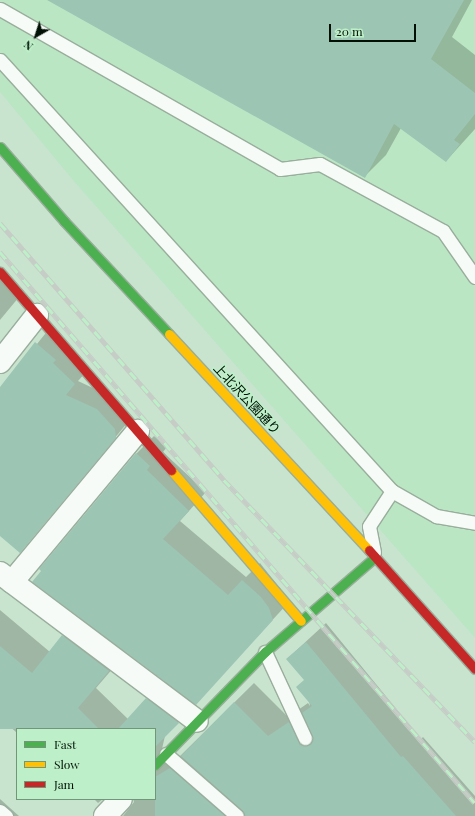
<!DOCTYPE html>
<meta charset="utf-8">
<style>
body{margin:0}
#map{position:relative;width:475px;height:816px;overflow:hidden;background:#c9e4ce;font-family:"Playfair Display","Noto Sans JP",serif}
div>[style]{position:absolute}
.built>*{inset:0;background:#bae6c3}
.shadow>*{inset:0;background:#0003}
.building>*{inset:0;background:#9cc5b4}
.roads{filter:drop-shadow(1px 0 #99ae9c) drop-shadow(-1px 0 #99ae9c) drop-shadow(0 1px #99ae9c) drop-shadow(0 -1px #99ae9c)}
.lane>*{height:13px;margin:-6.5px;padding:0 6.5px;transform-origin:6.5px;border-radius:6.5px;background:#f7fbf8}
.street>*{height:22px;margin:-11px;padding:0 11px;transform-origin:11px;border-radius:11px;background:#f7fbf8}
.fast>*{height:9px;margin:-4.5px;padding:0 4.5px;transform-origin:4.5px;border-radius:4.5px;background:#4caf50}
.slow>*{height:9px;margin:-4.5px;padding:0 4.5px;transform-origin:4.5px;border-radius:4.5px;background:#ffc107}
.jam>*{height:9px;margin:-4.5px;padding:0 4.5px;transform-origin:4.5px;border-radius:4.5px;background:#c62828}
.rail>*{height:4.5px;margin-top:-2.25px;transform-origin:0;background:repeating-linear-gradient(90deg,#bdf0c8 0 9px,#c5cdc6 0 18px);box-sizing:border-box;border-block:1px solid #c5cdc6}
span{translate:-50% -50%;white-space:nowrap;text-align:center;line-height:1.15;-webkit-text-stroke:3px #bdf0c8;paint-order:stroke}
.street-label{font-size:13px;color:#011004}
.legend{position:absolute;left:16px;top:728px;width:140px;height:72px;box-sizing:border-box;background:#bdf0c8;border:1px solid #72967a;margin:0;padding:5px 7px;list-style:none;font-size:12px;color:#011004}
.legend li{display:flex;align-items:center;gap:8px;height:20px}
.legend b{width:20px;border:1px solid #72967a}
.north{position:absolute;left:16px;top:16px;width:40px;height:40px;-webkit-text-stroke:3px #bdf0c8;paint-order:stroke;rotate:219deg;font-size:11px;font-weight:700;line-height:16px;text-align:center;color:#011004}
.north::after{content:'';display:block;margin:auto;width:14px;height:18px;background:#011004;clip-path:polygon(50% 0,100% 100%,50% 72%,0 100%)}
.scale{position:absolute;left:329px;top:24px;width:87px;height:18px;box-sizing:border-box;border:2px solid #011004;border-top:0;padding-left:5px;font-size:12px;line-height:14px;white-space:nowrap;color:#011004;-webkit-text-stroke:3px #bdf0c8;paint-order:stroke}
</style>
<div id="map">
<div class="built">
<div style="clip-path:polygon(0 0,475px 0,475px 638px,72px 179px,0 92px)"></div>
</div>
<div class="shadow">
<div style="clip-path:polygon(49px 0,472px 0,452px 37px,475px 55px,475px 129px,446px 161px,401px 128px,386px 155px,365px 176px)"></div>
<div style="clip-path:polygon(0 272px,24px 291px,0 320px)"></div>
<div style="clip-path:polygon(49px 329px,88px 370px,78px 381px,110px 396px,128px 422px,20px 552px,0 535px,0 390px)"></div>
<div style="clip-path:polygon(evenodd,154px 436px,167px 447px,163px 452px,206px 492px,180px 521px,246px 577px,260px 563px,290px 601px,165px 736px,162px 749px,178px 758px,254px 683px,288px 717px,308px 703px,310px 706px,305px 680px,287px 659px,326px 623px,421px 739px,423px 737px,475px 796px,475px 816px,123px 816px,134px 802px,133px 799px,155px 799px,155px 729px,17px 729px,17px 733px,4px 721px,0 726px,0 610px,50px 652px,82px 618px,136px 454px,154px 436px,127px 652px,166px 681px,128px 719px,96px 688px,127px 652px)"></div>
<div style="clip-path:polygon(0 799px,19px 816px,0 816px)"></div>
<div style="clip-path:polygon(94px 799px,103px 799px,98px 803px)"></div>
</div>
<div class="building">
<div style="clip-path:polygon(47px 0,464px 0,431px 59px,475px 93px,475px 114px,454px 140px,460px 144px,446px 162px,394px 124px,365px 178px)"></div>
<div style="clip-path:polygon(35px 342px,56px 360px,53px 363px,75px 384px,66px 395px,97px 409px,115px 429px,116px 438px,20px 553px,0 536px,0 387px)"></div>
<div style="clip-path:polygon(136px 453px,150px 466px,147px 470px,189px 511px,163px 539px,228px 595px,242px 580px,261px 597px,269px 608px,273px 620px,196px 705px,32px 582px,41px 571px,39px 569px)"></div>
<div style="clip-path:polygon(62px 635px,109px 671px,78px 708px,99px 729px,0 729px,0 646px,32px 673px)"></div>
<div style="clip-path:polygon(306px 642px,401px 757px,403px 756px,456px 816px,245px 816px,242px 810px,181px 756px,234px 702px,268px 736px,289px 722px,300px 744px,305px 746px,311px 743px,312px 735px,302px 713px,312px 706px,296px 687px,304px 680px,286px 659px)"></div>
<div style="clip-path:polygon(146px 698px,179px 723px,155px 747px,155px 729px,118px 729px)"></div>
<div style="clip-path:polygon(170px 768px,225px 816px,155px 816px,155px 777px)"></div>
</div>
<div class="roads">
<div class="lane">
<div style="left:0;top:9px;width:322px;rotate:29.7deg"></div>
<div style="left:280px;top:169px;width:40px;rotate:-7.1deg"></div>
<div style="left:320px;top:164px;width:140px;rotate:28.6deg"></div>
<div style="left:443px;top:231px;width:56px;rotate:55.2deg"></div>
<div style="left:0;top:60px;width:583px;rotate:47.71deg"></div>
<div style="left:392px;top:491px;width:51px;rotate:29.6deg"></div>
<div style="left:436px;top:516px;width:40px;rotate:10deg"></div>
<div style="left:374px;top:552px;width:26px;rotate:-101deg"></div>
<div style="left:369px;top:526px;width:42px;rotate:-56.7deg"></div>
<div style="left:265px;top:652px;width:95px;rotate:65.1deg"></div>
<div style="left:166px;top:754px;width:94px;rotate:41.1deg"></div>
<div style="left:0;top:811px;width:8px;rotate:40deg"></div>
</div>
<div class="street">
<div style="left:0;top:362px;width:60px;rotate:-51.8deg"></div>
<div style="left:0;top:573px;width:246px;rotate:36.9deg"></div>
<div style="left:12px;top:582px;width:197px;rotate:-50.2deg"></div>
<div style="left:105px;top:816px;width:23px;rotate:-47deg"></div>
</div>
<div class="fast">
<div style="left:0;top:147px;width:98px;rotate:49.1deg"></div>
<div style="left:64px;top:221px;width:154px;rotate:47.1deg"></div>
<div style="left:155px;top:765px;width:158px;rotate:-45.8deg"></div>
<div style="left:265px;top:652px;width:145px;rotate:-40.8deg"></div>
</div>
<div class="slow">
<div style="left:169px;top:334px;width:294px;rotate:47.2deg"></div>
<div style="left:171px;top:470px;width:199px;rotate:49.3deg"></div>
</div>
<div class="jam">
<div style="left:0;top:272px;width:262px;rotate:49.2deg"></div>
<div style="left:369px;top:550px;width:159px;rotate:48.3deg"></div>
</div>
</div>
<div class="rail">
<div style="left:0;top:223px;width:341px;rotate:48.9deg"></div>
<div style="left:224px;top:480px;width:363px;rotate:46.2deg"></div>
<div style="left:0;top:252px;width:727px;rotate:49.24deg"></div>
</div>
<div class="street-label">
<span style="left:247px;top:399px;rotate:47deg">上北沢公園通り</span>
</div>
<ul class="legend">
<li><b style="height:5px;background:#4caf50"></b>Fast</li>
<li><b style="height:5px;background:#ffc107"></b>Slow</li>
<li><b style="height:5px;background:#c62828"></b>Jam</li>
</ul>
<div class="north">N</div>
<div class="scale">20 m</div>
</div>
